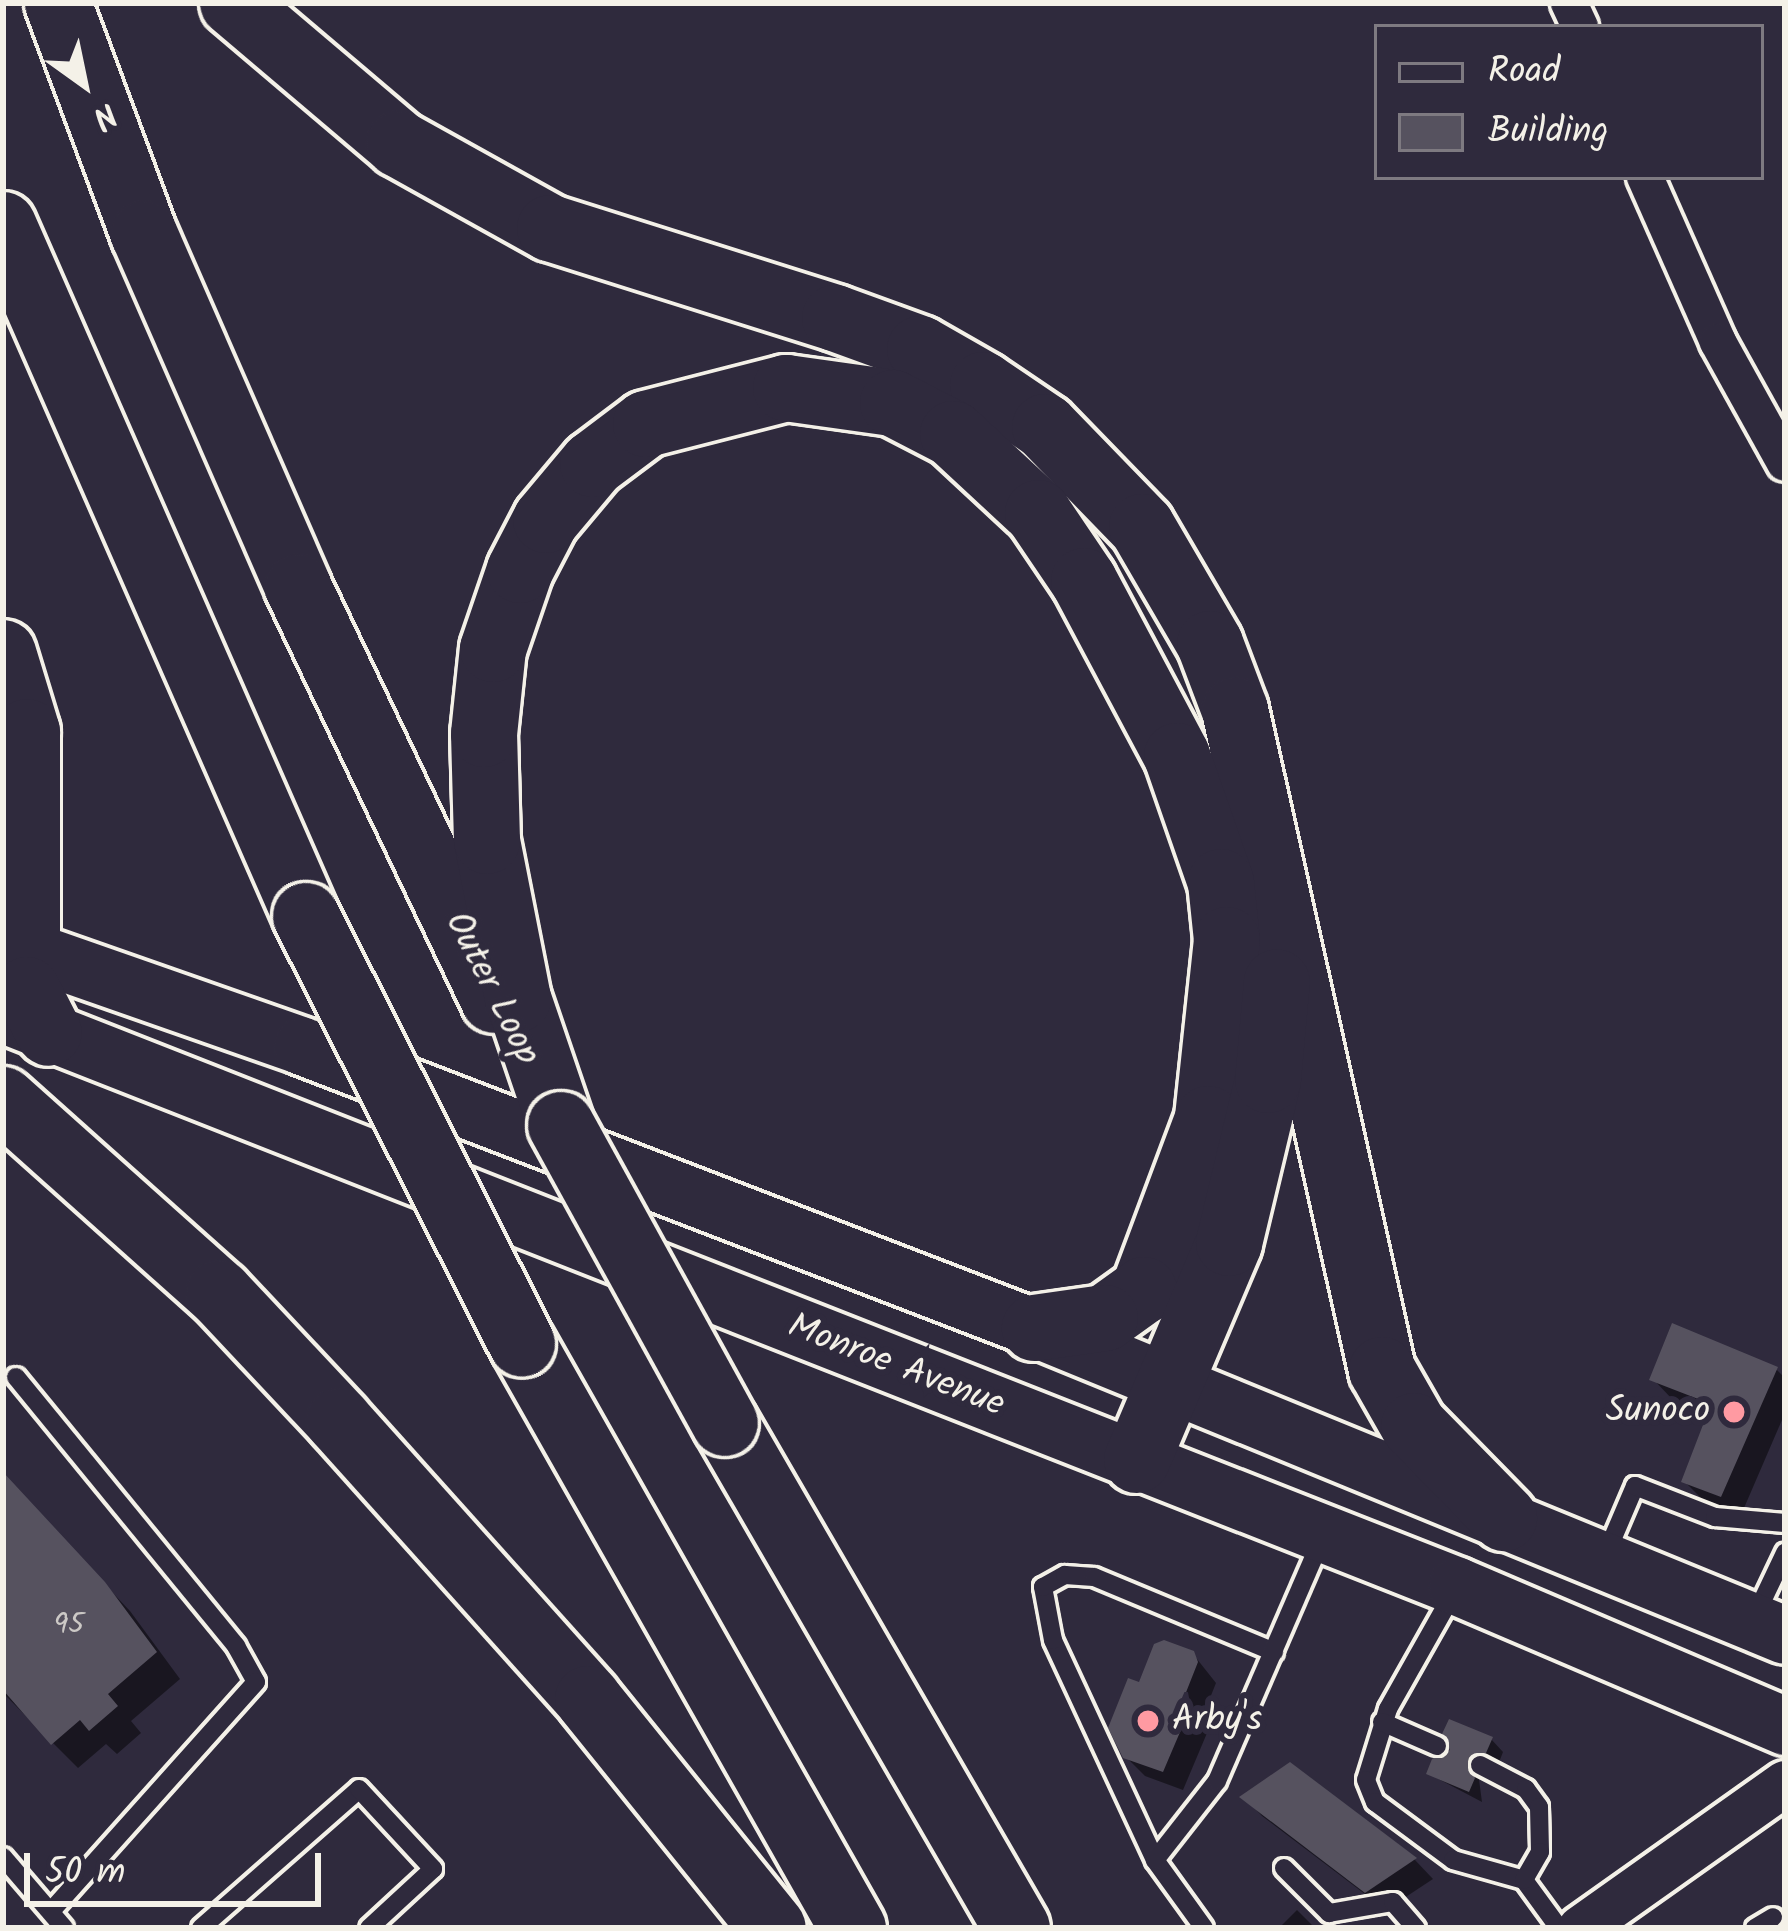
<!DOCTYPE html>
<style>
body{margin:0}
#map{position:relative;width:1788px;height:1931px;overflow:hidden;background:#2f2a3d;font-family:Kalam,sans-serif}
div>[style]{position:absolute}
.shadow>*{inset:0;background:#0007}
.building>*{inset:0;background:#56525f}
.roads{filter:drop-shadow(3px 0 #f4f1e8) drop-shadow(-3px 0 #f4f1e8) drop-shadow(0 3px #f4f1e8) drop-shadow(0 -3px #f4f1e8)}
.service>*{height:18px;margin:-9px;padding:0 9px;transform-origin:9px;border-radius:9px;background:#2f2a3d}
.minor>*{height:36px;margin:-18px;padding:0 18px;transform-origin:18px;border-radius:18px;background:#2f2a3d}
.tertiary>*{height:45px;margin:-22.5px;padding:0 22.5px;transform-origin:22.5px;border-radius:22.5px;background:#2f2a3d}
.primary>*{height:57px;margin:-28.5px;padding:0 28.5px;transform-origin:28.5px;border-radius:28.5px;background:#2f2a3d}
.motorway>*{height:66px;margin:-33px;padding:0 33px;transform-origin:33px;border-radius:33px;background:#2f2a3d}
.bridges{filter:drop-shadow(3px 0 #f4f1e8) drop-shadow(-3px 0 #f4f1e8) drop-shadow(0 3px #f4f1e8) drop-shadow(0 -3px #f4f1e8)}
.motorway-bridge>*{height:66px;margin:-33px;padding:0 33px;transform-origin:33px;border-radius:33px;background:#2f2a3d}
.dots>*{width:33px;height:33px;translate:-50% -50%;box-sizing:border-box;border:6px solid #2f2a3d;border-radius:50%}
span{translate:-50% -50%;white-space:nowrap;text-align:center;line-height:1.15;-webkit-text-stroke:12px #2f2a3d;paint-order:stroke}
.number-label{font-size:30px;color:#ccc9c6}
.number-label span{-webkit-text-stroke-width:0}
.street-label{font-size:36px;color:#f4f1e8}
.poi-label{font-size:36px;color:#f4f1e8}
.right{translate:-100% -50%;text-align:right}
.left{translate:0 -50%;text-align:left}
.frame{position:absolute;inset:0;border:6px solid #f4f1e8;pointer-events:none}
.legend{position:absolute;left:1374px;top:24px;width:390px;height:156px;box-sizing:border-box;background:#2f2a3d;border:3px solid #7e7a81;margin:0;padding:15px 21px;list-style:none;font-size:36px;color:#f4f1e8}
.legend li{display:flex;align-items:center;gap:24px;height:60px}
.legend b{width:60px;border:3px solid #7e7a81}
.north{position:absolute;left:24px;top:24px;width:120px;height:120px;-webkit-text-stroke:9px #2f2a3d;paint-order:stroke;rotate:147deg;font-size:33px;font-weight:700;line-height:48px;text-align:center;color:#f4f1e8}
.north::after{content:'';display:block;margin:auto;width:42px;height:54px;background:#f4f1e8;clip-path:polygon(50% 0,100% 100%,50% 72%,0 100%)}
.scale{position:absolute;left:24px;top:1853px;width:297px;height:54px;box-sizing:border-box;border:6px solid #f4f1e8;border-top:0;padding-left:15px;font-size:36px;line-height:42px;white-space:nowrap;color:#f4f1e8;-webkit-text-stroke:9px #2f2a3d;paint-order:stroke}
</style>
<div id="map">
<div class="shadow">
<div style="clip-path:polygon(1777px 1370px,1785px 1378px,1785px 1413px,1741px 1515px,1704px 1501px,1685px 1482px,1710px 1414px,1672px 1399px,1653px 1379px)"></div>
<div style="clip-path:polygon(3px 1505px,42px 1518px,130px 1611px,180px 1679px,131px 1721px,141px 1733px,117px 1754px,106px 1744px,78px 1768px,3px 1693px)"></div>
<div style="clip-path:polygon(1193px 1654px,1216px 1683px,1202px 1718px,1210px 1726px,1183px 1790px,1145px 1776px,1125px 1756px,1140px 1686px)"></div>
<div style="clip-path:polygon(1491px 1739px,1503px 1752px,1498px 1765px,1478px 1772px,1482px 1802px,1429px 1774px)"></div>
<div style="clip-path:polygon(1290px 1766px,1415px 1860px,1433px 1879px,1386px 1910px,1262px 1816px,1244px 1797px)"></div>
<div style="clip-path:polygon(1297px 1910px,1315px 1928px,1279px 1928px)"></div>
</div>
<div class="building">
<div style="clip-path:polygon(1672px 1323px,1778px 1367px,1721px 1497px,1681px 1482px,1711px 1404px,1649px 1380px)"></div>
<div style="clip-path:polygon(3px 1472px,105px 1582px,157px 1652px,108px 1694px,118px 1706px,89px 1731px,80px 1720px,51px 1745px,3px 1690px)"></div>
<div style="clip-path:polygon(1164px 1640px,1194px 1651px,1198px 1662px,1183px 1700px,1192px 1704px,1163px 1772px,1123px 1758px,1108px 1728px,1128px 1678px,1139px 1682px,1154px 1644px)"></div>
<div style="clip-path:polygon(1449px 1719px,1493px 1737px,1486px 1753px,1468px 1760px,1475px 1778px,1469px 1792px,1426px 1774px,1432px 1759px,1450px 1750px,1442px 1734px)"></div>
<div style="clip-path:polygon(1290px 1762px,1417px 1858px,1365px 1893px,1239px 1797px)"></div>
</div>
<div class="roads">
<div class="service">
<div style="left:16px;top:1377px;width:348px;rotate:50.7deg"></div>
<div style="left:236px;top:1646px;width:41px;rotate:60.9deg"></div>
<div style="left:256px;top:1682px;width:306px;rotate:131.8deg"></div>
<div style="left:1606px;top:1554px;width:74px;rotate:-66.9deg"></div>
<div style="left:1635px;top:1486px;width:86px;rotate:21.2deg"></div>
<div style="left:1715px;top:1517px;width:70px;rotate:4.9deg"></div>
<div style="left:1455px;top:1590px;width:137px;rotate:119.4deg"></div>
<div style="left:1388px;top:1709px;width:74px;rotate:107.2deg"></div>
<div style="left:1366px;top:1780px;width:24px;rotate:68deg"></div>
<div style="left:1375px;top:1802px;width:97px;rotate:36.6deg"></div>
<div style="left:1453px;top:1860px;width:74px;rotate:15.7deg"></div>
<div style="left:1524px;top:1880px;width:59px;rotate:53.9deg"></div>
<div style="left:1756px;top:1614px;width:68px;rotate:-64.6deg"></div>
<div style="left:1382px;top:1722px;width:60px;rotate:23.6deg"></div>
<div style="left:1480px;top:1765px;width:52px;rotate:27.6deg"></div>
<div style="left:1526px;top:1789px;width:22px;rotate:54deg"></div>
<div style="left:1539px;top:1807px;width:45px;rotate:88.7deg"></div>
<div style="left:1540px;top:1852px;width:32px;rotate:120deg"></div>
<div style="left:3px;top:1857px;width:94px;rotate:49.3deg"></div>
<div style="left:1155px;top:1860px;width:242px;rotate:-114.9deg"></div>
<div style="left:1053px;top:1640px;width:54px;rotate:-100.7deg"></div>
<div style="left:1043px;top:1587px;width:25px;rotate:-29deg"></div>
<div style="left:1065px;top:1575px;width:29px;rotate:4deg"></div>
<div style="left:1094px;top:1577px;width:195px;rotate:22.6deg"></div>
<div style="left:1284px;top:1868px;width:64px;rotate:45deg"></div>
<div style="left:1329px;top:1913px;width:65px;rotate:-9.8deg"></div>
<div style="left:1393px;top:1902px;width:35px;rotate:49deg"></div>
<div style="left:201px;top:1928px;width:210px;rotate:-41.3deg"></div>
<div style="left:359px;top:1789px;width:109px;rotate:47.2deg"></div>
<div style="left:433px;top:1869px;width:87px;rotate:137.3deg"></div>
<div style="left:1204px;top:1928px;width:84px;rotate:-125.8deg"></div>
<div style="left:1155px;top:1860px;width:100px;rotate:-51.9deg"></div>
<div style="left:1217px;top:1781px;width:265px;rotate:-66.6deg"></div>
<div style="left:1755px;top:1928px;width:21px;rotate:-31deg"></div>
</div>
<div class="minor">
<div style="left:1569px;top:3px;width:26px;rotate:65deg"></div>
<div style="left:1645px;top:177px;width:180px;rotate:66.1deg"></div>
<div style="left:1718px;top:342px;width:138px;rotate:61deg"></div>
</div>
<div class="tertiary">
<div style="left:1580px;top:1928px;width:251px;rotate:-35.3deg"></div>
</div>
<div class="primary">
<div style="left:3px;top:941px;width:317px;rotate:19.3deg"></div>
<div style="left:302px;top:1046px;width:785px;rotate:21.04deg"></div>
<div style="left:1035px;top:1328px;width:810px;rotate:22.26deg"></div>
<div style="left:6px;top:1015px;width:1559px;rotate:21.48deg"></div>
<div style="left:1457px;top:1586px;width:357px;rotate:23.1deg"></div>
</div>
<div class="motorway">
<div style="left:58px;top:3px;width:246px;rotate:69.6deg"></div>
<div style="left:144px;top:234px;width:385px;rotate:66.4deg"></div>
<div style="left:298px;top:587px;width:457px;rotate:64.6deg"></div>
<div style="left:233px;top:3px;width:218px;rotate:40.3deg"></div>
<div style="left:399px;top:144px;width:173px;rotate:29.1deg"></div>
<div style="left:550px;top:228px;width:299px;rotate:17.5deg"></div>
<div style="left:835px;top:318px;width:90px;rotate:20deg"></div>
<div style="left:920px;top:349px;width:73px;rotate:29.7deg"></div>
<div style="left:983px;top:385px;width:75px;rotate:34.1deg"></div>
<div style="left:1045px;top:427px;width:139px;rotate:45.9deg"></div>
<div style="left:1142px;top:527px;width:135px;rotate:59.8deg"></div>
<div style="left:1210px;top:644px;width:71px;rotate:69.3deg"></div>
<div style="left:1235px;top:710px;width:676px;rotate:77.44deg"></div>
<div style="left:1382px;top:1370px;width:64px;rotate:60.3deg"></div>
<div style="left:1414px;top:1426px;width:129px;rotate:45.6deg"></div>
<div style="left:3px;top:225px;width:755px;rotate:66.32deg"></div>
<div style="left:3px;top:653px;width:83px;rotate:73.1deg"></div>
<div style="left:27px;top:732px;width:258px;rotate:90deg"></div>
<div style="left:27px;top:990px;width:48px;rotate:62.9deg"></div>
<div style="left:3px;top:1100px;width:290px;rotate:41.8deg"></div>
<div style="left:219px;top:1293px;width:175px;rotate:46.8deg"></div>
<div style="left:339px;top:1421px;width:373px;rotate:48.1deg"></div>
<div style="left:588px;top:1699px;width:294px;rotate:51.1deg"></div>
<div style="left:561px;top:1125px;width:133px;rotate:-108.8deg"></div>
<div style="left:518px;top:999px;width:161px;rotate:-101.1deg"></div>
<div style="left:487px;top:841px;width:107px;rotate:-91.6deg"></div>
<div style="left:484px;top:734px;width:85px;rotate:-84deg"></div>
<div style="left:493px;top:649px;width:83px;rotate:-71.1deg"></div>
<div style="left:520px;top:570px;width:56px;rotate:-62.5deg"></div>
<div style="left:546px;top:520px;width:73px;rotate:-50deg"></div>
<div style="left:593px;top:464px;width:66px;rotate:-37deg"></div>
<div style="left:646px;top:424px;width:145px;rotate:-14.4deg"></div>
<div style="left:786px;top:388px;width:108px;rotate:8deg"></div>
<div style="left:893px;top:403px;width:68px;rotate:27.3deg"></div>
<div style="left:953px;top:434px;width:116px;rotate:42.9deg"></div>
<div style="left:1038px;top:513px;width:82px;rotate:55.9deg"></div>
<div style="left:1084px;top:581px;width:198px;rotate:62deg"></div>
<div style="left:1177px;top:756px;width:133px;rotate:70.8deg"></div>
<div style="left:1221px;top:882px;width:58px;rotate:84.1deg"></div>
<div style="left:1227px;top:940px;width:180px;rotate:96.1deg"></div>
<div style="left:1208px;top:1119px;width:183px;rotate:110.5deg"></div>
<div style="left:1144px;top:1290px;width:48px;rotate:144.3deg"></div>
<div style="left:1105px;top:1318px;width:71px;rotate:171.9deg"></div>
<div style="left:522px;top:1343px;width:672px;rotate:60.5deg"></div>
<div style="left:725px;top:1423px;width:583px;rotate:59.96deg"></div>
<div style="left:1137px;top:1460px;width:236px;rotate:-67deg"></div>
<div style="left:1229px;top:1243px;width:168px;rotate:-76.5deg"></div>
<div style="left:1268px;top:1080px;width:98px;rotate:-84.8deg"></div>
</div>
</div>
<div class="bridges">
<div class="motorway-bridge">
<div style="left:306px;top:916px;width:479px;rotate:63.2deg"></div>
<div style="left:561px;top:1125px;width:340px;rotate:61.2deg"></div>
</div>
</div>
<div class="dots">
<div style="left:1734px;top:1412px;background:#ff9aa2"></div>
<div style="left:1148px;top:1721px;background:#ff9aa2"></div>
</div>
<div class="number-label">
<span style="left:69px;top:1625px">95</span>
</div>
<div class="street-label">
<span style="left:491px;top:989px;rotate:63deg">Outer Loop</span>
<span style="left:896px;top:1366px;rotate:21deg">Monroe Avenue</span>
</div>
<div class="poi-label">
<span class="right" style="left:1710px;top:1412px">Sunoco</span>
<span class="left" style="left:1172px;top:1721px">Arby's</span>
</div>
<div class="frame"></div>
<ul class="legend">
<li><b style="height:15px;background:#2f2a3d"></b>Road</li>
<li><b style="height:33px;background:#56525f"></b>Building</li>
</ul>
<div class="north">N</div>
<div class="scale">50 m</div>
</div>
